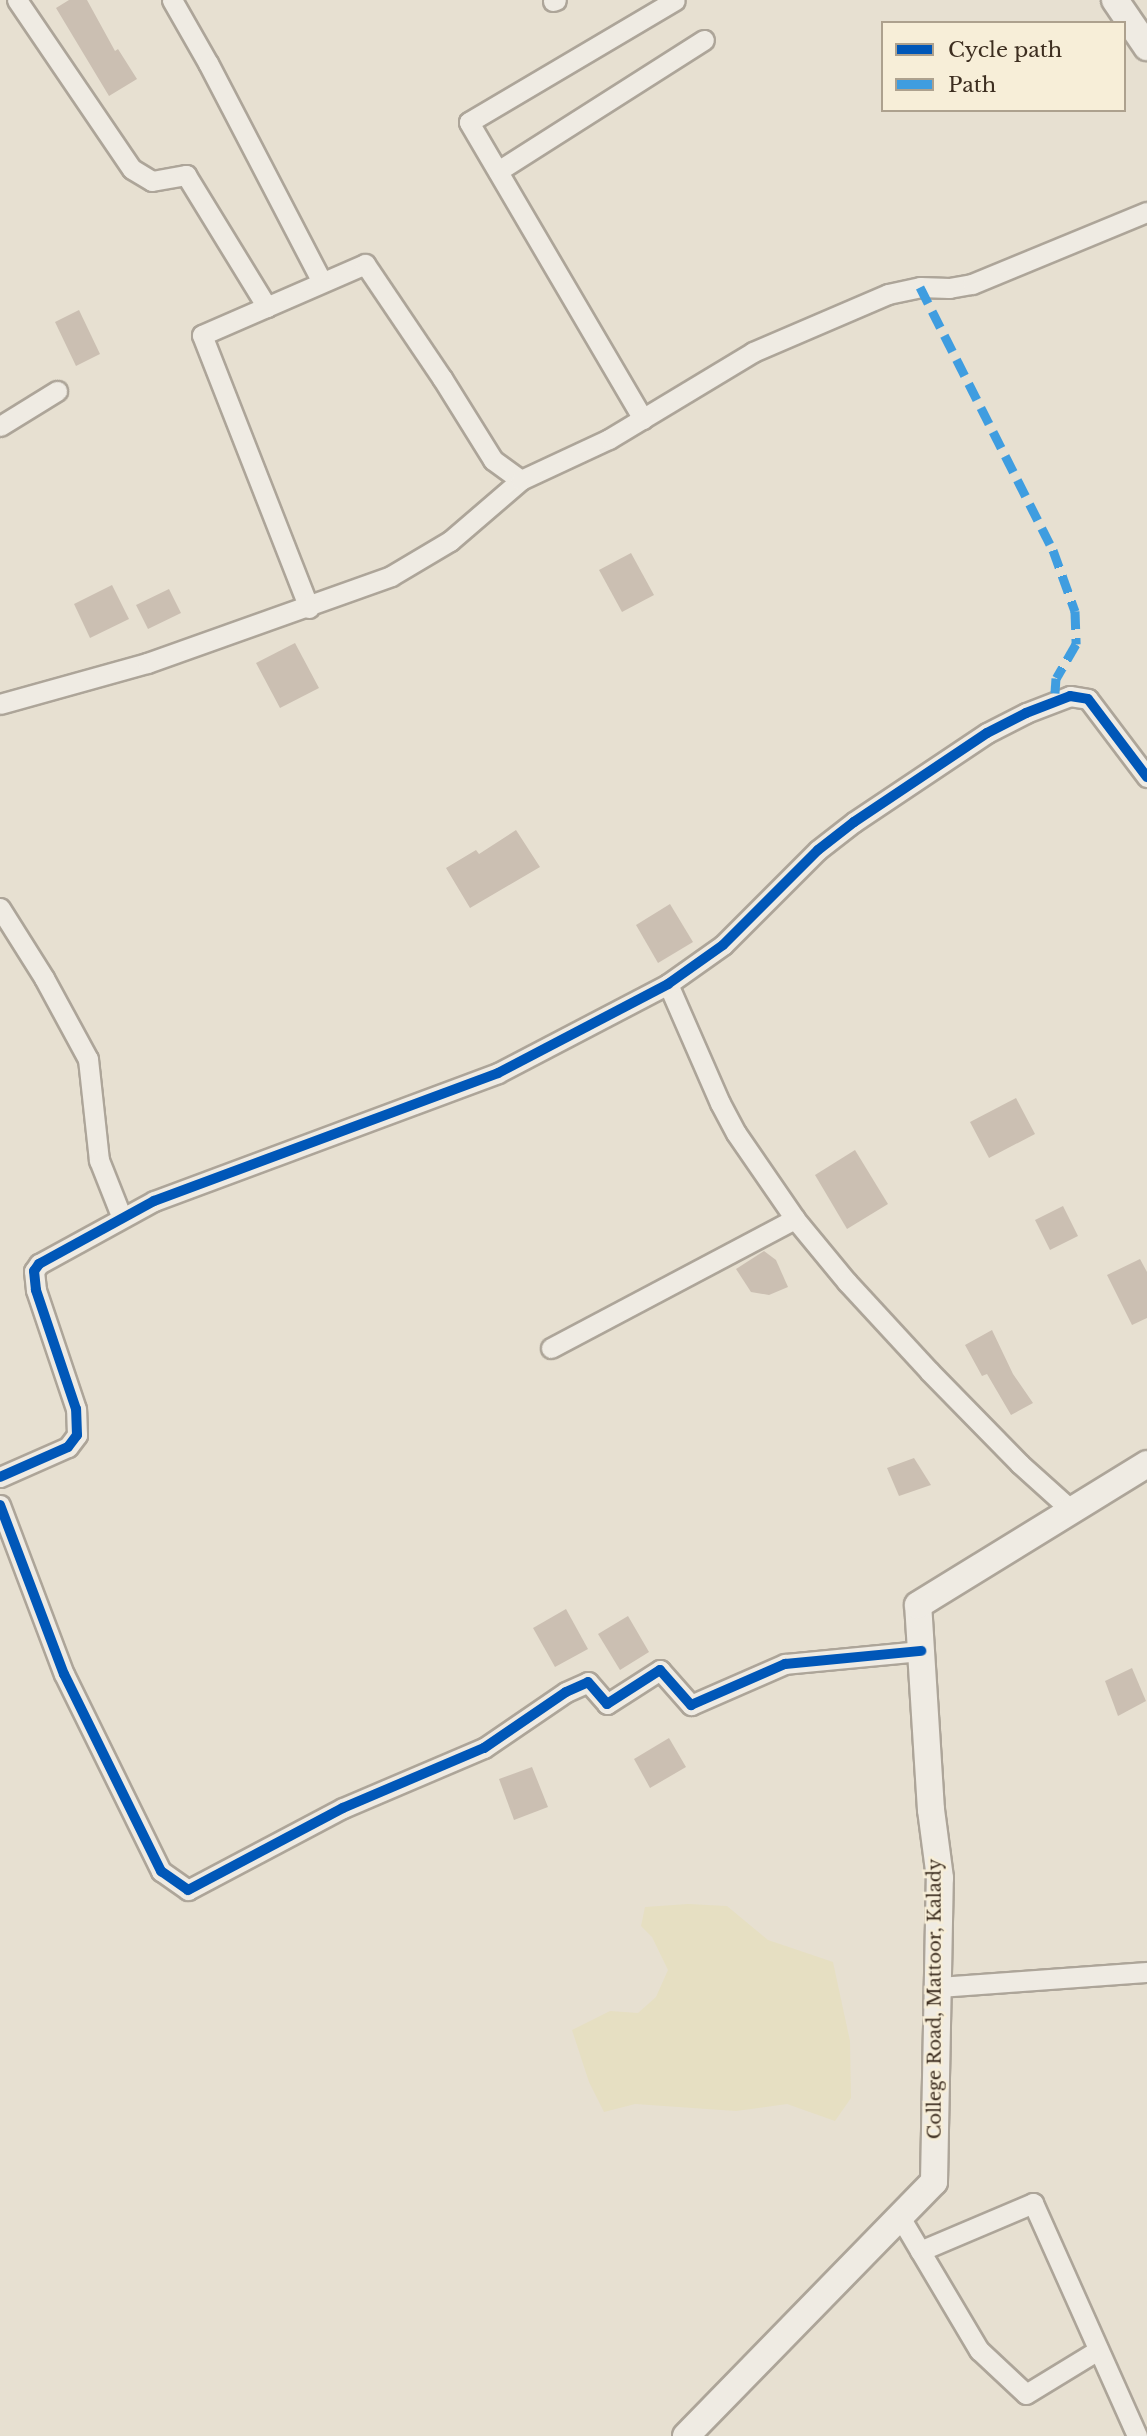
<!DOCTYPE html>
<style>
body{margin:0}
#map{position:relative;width:1147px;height:2436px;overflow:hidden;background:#e7e0d1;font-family:"Libre Baskerville",serif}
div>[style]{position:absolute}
.farmland>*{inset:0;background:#e6dfc2}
.building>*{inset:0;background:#cbbfb2}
.roads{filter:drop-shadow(2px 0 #ada599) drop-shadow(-2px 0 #ada599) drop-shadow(0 2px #ada599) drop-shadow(0 -2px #ada599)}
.street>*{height:19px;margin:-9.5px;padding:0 9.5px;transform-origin:9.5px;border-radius:9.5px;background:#efebe3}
.secondary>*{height:26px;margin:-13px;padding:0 13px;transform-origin:13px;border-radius:13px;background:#efebe3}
.quiet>*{height:9px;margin-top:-4.5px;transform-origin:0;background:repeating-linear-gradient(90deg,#3f9de0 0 18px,transparent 0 27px)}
.cycleway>*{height:10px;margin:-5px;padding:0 5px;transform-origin:5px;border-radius:5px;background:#0057b8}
span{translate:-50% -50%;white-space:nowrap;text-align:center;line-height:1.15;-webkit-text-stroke:5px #f7eed8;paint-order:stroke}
.street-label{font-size:18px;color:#3d2e20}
.legend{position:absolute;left:881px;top:21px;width:245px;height:91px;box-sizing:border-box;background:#f7eed8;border:2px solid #ada18e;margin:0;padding:9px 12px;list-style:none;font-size:21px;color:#3d2e20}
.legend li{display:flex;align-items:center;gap:14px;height:35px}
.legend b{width:35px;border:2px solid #ada18e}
</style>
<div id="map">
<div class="farmland">
<div style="clip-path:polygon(688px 1904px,727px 1906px,768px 1940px,833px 1962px,850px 2041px,851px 2098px,835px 2121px,787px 2104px,736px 2111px,635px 2104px,604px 2112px,589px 2082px,572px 2030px,610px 2011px,638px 2013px,656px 1997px,668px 1970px,652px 1937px,641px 1926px,645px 1907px)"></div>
</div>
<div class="building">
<div style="clip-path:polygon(69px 0,87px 0,115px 51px,118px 49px,137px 79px,109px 96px,56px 8px)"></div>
<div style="clip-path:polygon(79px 310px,100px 354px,76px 366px,55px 322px)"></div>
<div style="clip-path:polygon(631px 553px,654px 595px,622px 612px,599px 570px)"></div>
<div style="clip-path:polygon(112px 585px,129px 619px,90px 638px,74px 604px)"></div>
<div style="clip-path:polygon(169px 589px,181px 613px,148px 629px,136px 605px)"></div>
<div style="clip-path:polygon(295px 643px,319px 688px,280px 708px,256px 663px)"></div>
<div style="clip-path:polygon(516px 830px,540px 867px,470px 908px,446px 868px,476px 850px,479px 854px)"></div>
<div style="clip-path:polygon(670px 904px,693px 942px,658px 963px,636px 925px)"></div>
<div style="clip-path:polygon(1016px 1098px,1035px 1134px,989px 1158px,970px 1122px)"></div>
<div style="clip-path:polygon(855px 1150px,888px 1204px,847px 1229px,815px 1175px)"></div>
<div style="clip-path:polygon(1063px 1206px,1078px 1236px,1050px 1250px,1035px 1220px)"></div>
<div style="clip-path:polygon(764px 1251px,776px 1260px,788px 1287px,769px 1295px,751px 1292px,736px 1269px)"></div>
<div style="clip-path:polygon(1140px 1259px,1147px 1272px,1147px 1318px,1132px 1325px,1107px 1275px)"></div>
<div style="clip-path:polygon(992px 1330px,1013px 1374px,1033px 1403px,1011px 1415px,987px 1374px,982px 1376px,965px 1345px)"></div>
<div style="clip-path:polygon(914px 1458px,931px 1485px,899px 1496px,887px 1468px)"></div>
<div style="clip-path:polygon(566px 1609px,588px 1649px,555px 1667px,533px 1628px)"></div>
<div style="clip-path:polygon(628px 1616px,649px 1652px,620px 1670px,598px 1634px)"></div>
<div style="clip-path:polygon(1132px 1668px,1146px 1701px,1118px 1716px,1105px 1681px)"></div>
<div style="clip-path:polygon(669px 1738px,686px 1767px,650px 1788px,634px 1759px)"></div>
<div style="clip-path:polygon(532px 1767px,548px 1807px,514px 1820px,499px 1779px)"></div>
</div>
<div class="roads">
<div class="street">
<div style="left:17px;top:0;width:204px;rotate:55.8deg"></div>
<div style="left:132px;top:169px;width:23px;rotate:31deg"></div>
<div style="left:152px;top:181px;width:35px;rotate:-10deg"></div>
<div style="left:186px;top:175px;width:155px;rotate:58.5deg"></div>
<div style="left:172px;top:0;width:73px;rotate:60.3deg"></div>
<div style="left:208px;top:63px;width:247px;rotate:62.5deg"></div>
<div style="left:553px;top:1px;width:3px;rotate:-18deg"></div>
<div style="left:498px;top:171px;width:244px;rotate:-32.5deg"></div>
<div style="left:643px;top:419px;width:344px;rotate:-120.4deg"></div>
<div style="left:469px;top:122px;width:239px;rotate:-30.6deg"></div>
<div style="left:0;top:426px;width:67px;rotate:-31.6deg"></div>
<div style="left:309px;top:608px;width:293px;rotate:-111.4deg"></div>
<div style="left:202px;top:335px;width:178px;rotate:-23.5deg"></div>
<div style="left:365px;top:264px;width:138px;rotate:56deg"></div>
<div style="left:442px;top:378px;width:97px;rotate:58.1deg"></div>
<div style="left:493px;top:460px;width:34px;rotate:36deg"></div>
<div style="left:0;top:704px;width:153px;rotate:-15.6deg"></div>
<div style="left:147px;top:663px;width:259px;rotate:-19.6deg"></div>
<div style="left:391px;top:576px;width:69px;rotate:-30.7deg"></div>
<div style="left:450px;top:541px;width:94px;rotate:-40.7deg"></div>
<div style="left:521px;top:480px;width:97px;rotate:-25deg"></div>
<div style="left:609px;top:439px;width:168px;rotate:-31.1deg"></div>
<div style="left:753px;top:352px;width:147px;rotate:-23.2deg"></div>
<div style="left:888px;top:294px;width:33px;rotate:-12deg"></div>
<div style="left:920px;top:287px;width:29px;rotate:2deg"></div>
<div style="left:949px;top:288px;width:23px;rotate:-10deg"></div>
<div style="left:972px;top:284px;width:189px;rotate:-22.4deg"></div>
<div style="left:0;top:908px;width:83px;rotate:57.8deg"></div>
<div style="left:44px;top:978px;width:92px;rotate:61.5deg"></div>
<div style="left:88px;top:1059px;width:102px;rotate:83.8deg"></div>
<div style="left:99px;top:1160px;width:62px;rotate:68.4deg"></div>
<div style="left:668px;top:984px;width:130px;rotate:66.4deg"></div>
<div style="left:720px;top:1103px;width:34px;rotate:62deg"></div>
<div style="left:736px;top:1133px;width:104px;rotate:55.5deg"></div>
<div style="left:795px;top:1219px;width:82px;rotate:50.5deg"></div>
<div style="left:847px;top:1282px;width:121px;rotate:47.3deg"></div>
<div style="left:929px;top:1371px;width:130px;rotate:45.6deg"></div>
<div style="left:1020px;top:1464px;width:69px;rotate:42deg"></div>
<div style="left:551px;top:1348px;width:276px;rotate:-27.9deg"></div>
<div style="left:0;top:1477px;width:74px;rotate:-23.8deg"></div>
<div style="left:68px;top:1447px;width:15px;rotate:-53deg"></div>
<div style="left:77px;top:1435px;width:26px;rotate:-92deg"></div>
<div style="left:76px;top:1409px;width:126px;rotate:-108.6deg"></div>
<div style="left:36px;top:1290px;width:19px;rotate:-96deg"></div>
<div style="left:34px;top:1271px;width:9px;rotate:-54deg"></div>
<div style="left:39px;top:1264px;width:131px;rotate:-28.7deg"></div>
<div style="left:154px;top:1201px;width:367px;rotate:-20.4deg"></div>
<div style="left:498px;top:1073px;width:192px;rotate:-27.6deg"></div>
<div style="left:668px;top:984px;width:67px;rotate:-35.3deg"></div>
<div style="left:723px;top:945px;width:134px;rotate:-45deg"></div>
<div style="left:818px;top:850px;width:46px;rotate:-37.9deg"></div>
<div style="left:854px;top:822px;width:160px;rotate:-33.8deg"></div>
<div style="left:987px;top:733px;width:44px;rotate:-27.1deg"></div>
<div style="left:1026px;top:713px;width:47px;rotate:-21.1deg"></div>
<div style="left:1070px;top:696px;width:18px;rotate:9deg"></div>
<div style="left:1088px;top:699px;width:98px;rotate:52.9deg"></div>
<div style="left:0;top:1505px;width:181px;rotate:69.3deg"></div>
<div style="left:64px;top:1674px;width:220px;rotate:63.8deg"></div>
<div style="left:161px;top:1871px;width:33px;rotate:35deg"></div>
<div style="left:188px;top:1890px;width:175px;rotate:-27.9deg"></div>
<div style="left:343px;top:1808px;width:153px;rotate:-23.1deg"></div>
<div style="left:484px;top:1748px;width:99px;rotate:-34.3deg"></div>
<div style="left:566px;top:1692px;width:24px;rotate:-24deg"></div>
<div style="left:588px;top:1682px;width:29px;rotate:49deg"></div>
<div style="left:607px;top:1704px;width:63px;rotate:-32.7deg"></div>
<div style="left:660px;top:1670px;width:47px;rotate:48.5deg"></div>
<div style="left:691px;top:1705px;width:103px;rotate:-23.6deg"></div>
<div style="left:785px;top:1664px;width:137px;rotate:-5.5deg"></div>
<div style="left:938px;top:1987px;width:210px;rotate:-4.1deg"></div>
<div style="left:900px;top:2217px;width:155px;rotate:59.3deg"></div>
<div style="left:979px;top:2350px;width:64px;rotate:43.1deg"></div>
<div style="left:1026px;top:2394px;width:84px;rotate:-31.4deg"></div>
<div style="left:920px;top:2251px;width:123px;rotate:-23deg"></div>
<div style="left:1033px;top:2203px;width:255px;rotate:65.9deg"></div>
</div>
<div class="secondary">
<div style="left:1115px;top:0;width:57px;rotate:55.8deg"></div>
<div style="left:686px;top:2436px;width:355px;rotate:-45.7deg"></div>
<div style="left:934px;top:2182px;width:304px;rotate:-88.9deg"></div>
<div style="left:940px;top:1878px;width:69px;rotate:-97.5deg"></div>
<div style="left:931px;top:1810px;width:205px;rotate:-93.6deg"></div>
<div style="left:918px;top:1605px;width:269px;rotate:-31.6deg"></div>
</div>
</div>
<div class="quiet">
<div style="left:920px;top:287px;width:295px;rotate:63.2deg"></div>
<div style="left:1053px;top:550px;width:65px;rotate:70.2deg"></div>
<div style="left:1075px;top:611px;width:33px;rotate:88deg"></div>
<div style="left:1076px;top:644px;width:39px;rotate:120deg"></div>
<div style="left:1056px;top:678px;width:15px;rotate:94deg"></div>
</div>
<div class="cycleway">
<div style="left:0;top:1477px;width:74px;rotate:-23.8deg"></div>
<div style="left:68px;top:1447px;width:15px;rotate:-53deg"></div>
<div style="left:77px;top:1435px;width:26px;rotate:-92deg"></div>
<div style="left:76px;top:1409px;width:126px;rotate:-108.6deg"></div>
<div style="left:36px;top:1290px;width:19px;rotate:-96deg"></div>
<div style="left:34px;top:1271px;width:9px;rotate:-54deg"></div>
<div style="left:39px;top:1264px;width:131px;rotate:-28.7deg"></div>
<div style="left:154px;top:1201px;width:367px;rotate:-20.4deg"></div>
<div style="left:498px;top:1073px;width:192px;rotate:-27.6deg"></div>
<div style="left:668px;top:984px;width:67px;rotate:-35.3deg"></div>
<div style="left:723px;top:945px;width:134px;rotate:-45deg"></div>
<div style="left:818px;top:850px;width:46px;rotate:-37.9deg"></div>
<div style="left:854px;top:822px;width:160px;rotate:-33.8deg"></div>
<div style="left:987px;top:733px;width:44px;rotate:-27.1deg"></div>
<div style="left:1026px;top:713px;width:47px;rotate:-21.1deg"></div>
<div style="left:1070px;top:696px;width:18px;rotate:9deg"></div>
<div style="left:1088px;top:699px;width:98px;rotate:52.9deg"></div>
<div style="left:0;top:1505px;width:181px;rotate:69.3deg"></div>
<div style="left:64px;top:1674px;width:220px;rotate:63.8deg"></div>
<div style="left:161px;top:1871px;width:33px;rotate:35deg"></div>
<div style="left:188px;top:1890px;width:175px;rotate:-27.9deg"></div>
<div style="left:343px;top:1808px;width:153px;rotate:-23.1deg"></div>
<div style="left:484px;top:1748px;width:99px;rotate:-34.3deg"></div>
<div style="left:566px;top:1692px;width:24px;rotate:-24deg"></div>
<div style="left:588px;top:1682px;width:29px;rotate:49deg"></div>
<div style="left:607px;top:1704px;width:63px;rotate:-32.7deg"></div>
<div style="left:660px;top:1670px;width:47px;rotate:48.5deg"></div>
<div style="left:691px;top:1705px;width:103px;rotate:-23.6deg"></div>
<div style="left:785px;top:1664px;width:137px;rotate:-5.5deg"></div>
</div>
<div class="street-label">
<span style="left:935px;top:1999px;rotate:-90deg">College Road, Mattoor, Kalady</span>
</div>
<ul class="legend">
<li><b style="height:9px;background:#0057b8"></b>Cycle path</li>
<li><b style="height:9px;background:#3f9de0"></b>Path</li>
</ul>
</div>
